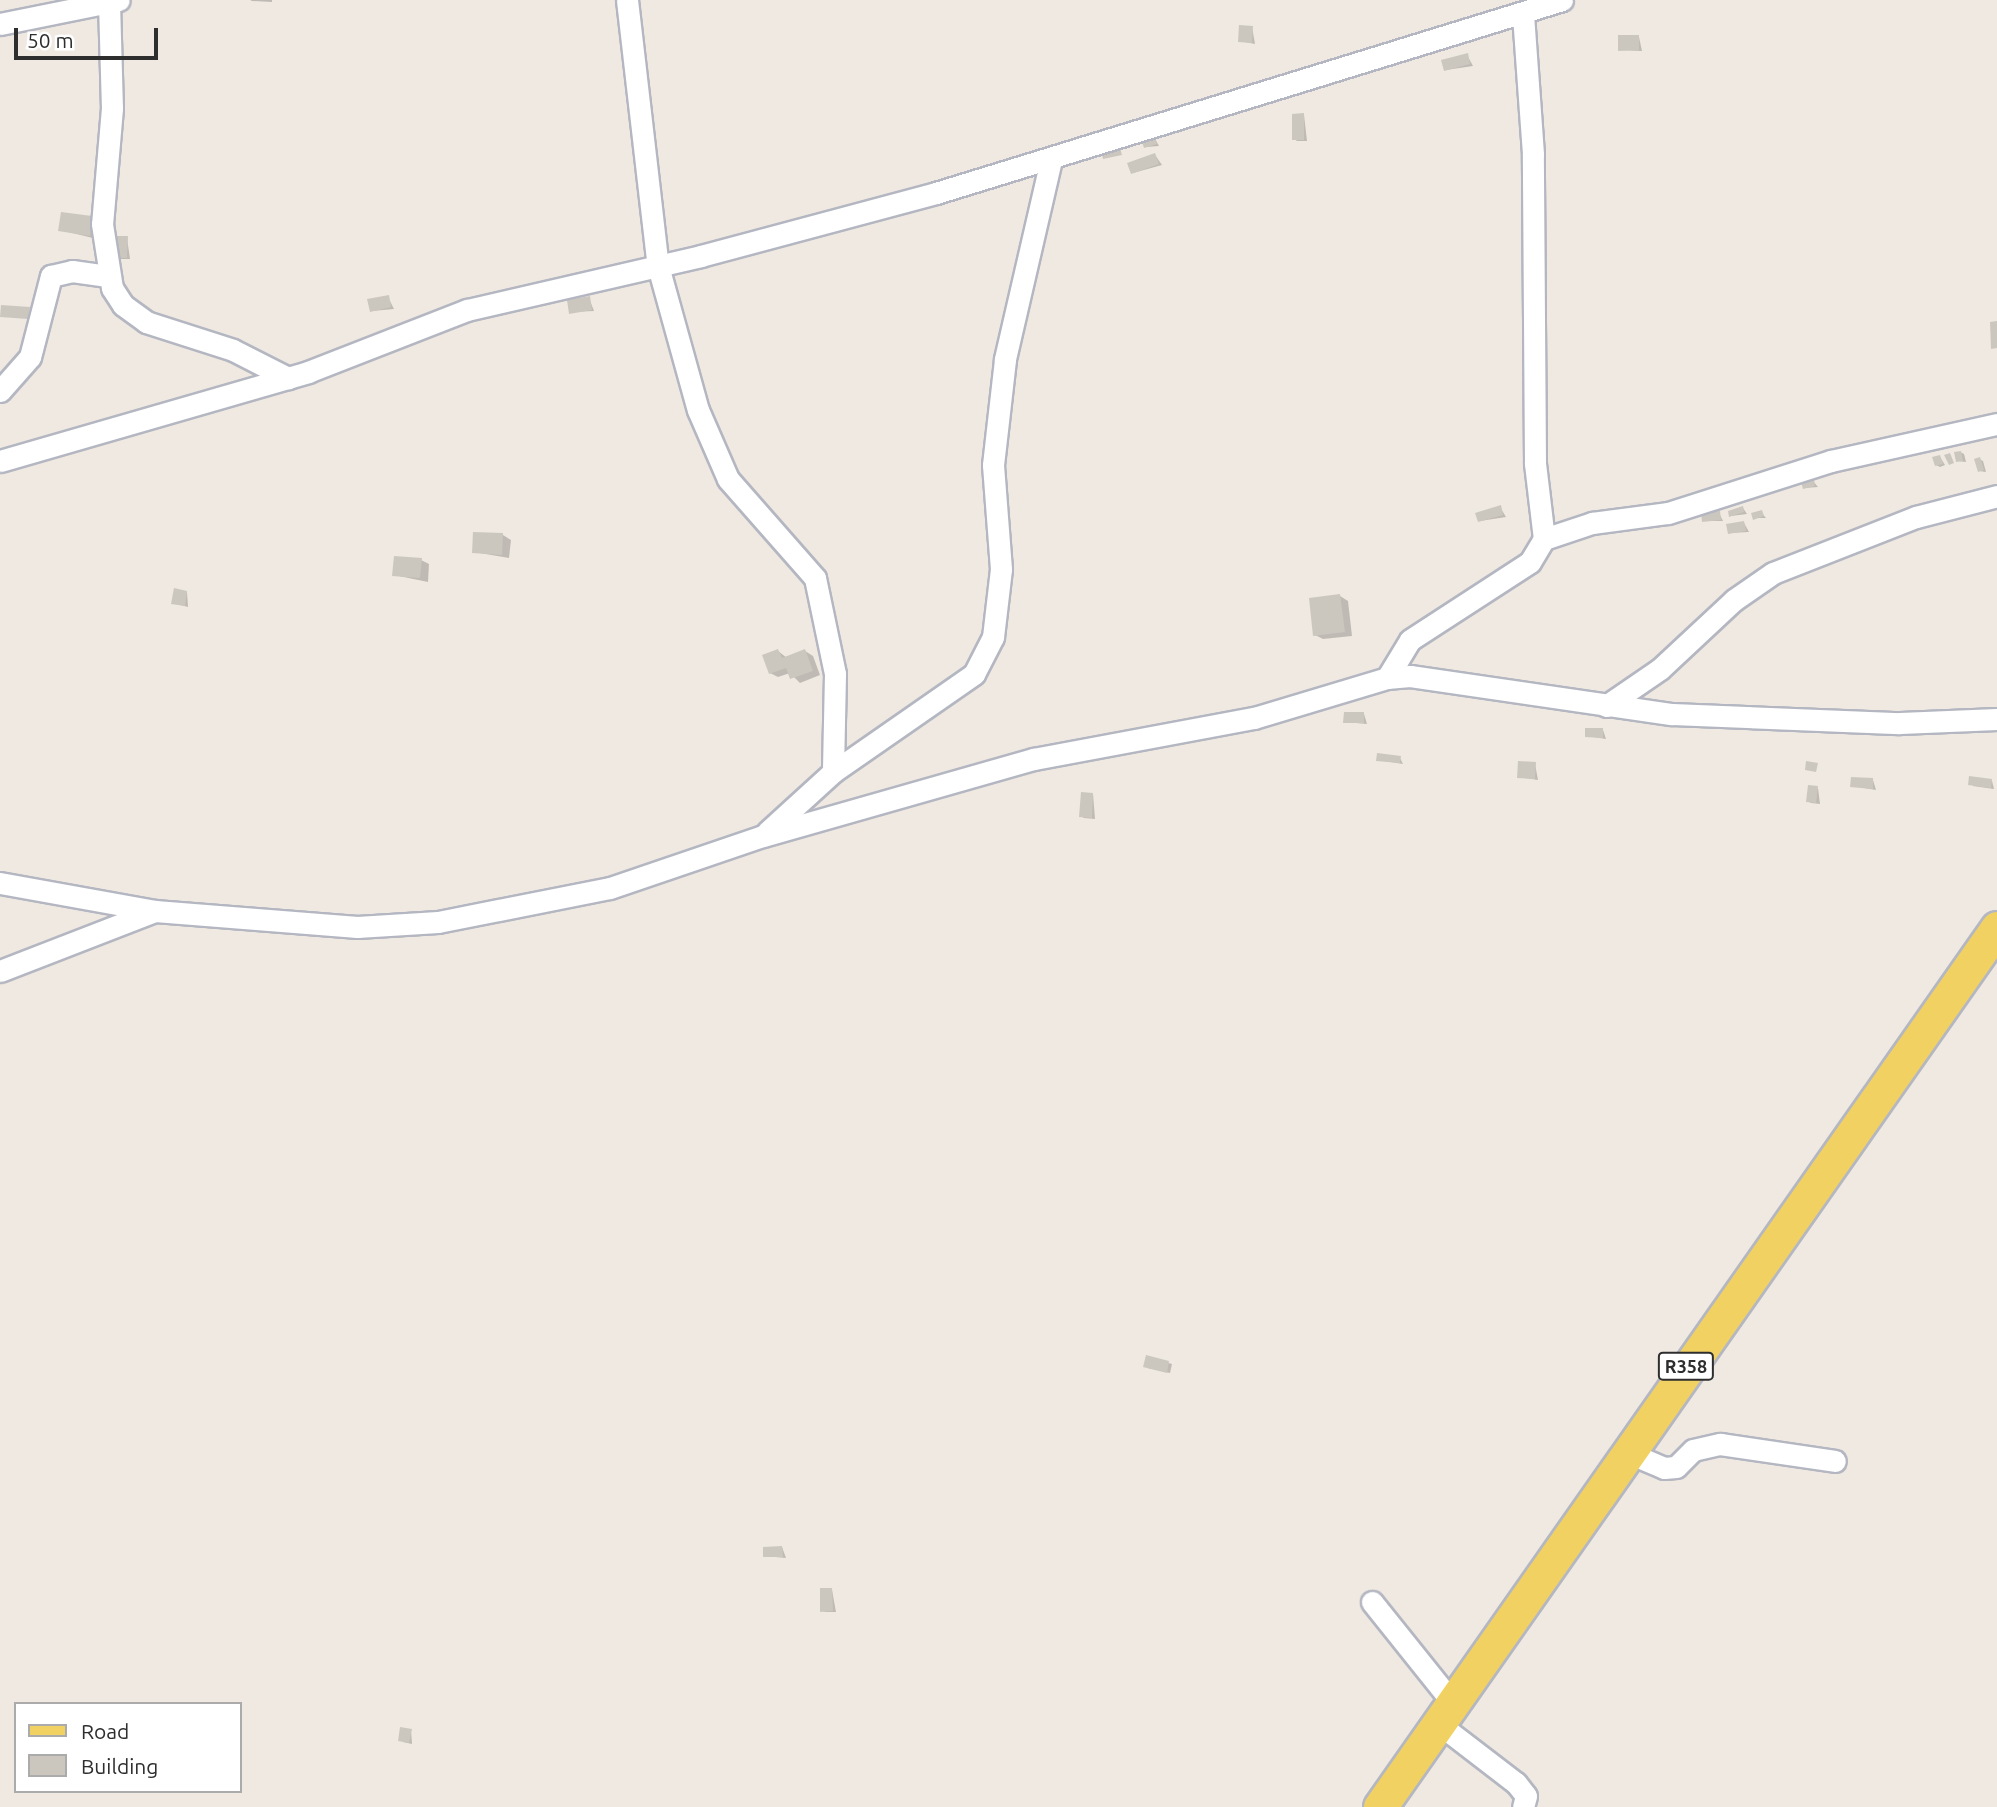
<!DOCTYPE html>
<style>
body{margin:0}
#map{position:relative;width:1997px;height:1807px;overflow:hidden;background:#efe9e1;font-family:Ubuntu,sans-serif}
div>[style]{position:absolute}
.shadow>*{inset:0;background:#0003}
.building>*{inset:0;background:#cbc7bf}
.roads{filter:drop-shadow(2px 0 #b4b7c1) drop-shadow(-2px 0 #b4b7c1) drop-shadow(0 2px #b4b7c1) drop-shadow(0 -2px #b4b7c1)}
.minor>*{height:21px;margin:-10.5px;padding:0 10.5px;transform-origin:10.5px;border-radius:10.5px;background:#fff}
.primary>*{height:33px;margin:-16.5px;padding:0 16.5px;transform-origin:16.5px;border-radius:16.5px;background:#f2d163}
span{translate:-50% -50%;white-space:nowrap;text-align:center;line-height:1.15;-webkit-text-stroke:5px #fff;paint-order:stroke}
.shield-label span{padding:2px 5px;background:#fff;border:2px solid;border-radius:5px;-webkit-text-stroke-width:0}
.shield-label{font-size:18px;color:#2e2e2e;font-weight:700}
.legend{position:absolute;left:14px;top:1702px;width:228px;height:91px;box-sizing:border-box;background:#fff;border:2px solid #ababab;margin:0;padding:9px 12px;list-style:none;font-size:21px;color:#2e2e2e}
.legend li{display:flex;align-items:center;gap:14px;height:35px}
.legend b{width:35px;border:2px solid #ababab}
.scale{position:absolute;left:14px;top:28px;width:144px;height:32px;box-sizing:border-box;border:4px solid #2e2e2e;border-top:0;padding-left:9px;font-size:21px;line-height:24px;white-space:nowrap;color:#2e2e2e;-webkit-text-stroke:5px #fff;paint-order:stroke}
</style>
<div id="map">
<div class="shadow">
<div style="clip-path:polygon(250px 0,272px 0,272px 2px,252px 1px)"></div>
<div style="clip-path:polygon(1252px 27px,1255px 44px,1240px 41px)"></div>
<div style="clip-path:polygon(1639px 37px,1642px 51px,1620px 50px)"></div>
<div style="clip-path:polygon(1467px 55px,1473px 66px,1446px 70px)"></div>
<div style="clip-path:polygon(1304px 115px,1307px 141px,1297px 141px,1294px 139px)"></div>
<div style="clip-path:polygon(1154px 137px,1159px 146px,1146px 147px)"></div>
<div style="clip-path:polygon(1155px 155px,1162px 165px,1133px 173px)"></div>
<div style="clip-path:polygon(92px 218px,100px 223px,97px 239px,60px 230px)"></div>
<div style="clip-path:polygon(127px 238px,130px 259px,118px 259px,115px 257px)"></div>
<div style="clip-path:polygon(388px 297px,394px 309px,372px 311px)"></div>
<div style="clip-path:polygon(589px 298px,594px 311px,570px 312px)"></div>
<div style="clip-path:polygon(1960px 452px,1964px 454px,1966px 462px,1958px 461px)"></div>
<div style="clip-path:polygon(1940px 457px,1945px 465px,1940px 467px,1936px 465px)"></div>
<div style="clip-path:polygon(1979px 459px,1983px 461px,1986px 472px,1979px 471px)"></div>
<div style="clip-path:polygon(1813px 481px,1818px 487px,1804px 488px)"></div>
<div style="clip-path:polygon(1500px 507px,1506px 517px,1480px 521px)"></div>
<div style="clip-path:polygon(1743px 508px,1747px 514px,1731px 516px)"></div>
<div style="clip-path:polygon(1761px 512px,1766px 518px,1754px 518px)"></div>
<div style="clip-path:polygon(1719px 513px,1723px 521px,1703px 521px)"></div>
<div style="clip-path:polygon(1744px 523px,1749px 532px,1729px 533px)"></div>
<div style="clip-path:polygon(503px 535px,511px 540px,509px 558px,474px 552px)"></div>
<div style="clip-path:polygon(421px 560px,429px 564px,428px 582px,394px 575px)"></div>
<div style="clip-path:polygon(187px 592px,188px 607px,173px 603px)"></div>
<div style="clip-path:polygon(1340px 596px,1348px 601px,1352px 636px,1323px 639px,1315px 635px)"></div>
<div style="clip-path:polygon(778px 651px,787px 658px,805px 651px,813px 656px,820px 675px,800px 683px,790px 673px,778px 677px,770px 673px)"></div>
<div style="clip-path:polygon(1364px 714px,1367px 724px,1345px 722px)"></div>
<div style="clip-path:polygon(1603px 730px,1606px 739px,1587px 736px)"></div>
<div style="clip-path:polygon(1400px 758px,1403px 764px,1378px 760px)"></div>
<div style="clip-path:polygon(1535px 764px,1538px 780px,1519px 777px)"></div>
<div style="clip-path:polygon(1971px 778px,1992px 781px,1994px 789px,1973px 786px)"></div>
<div style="clip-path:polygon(1873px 780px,1876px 790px,1852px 786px)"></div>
<div style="clip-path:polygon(1818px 788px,1820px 804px,1811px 803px,1808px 801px)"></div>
<div style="clip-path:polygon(1093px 794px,1095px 819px,1084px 818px,1081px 816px)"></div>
<div style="clip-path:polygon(1147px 1357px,1172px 1364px,1170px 1373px,1148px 1368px)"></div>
<div style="clip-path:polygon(782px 1547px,786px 1558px,765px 1556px)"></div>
<div style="clip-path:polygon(832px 1590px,836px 1612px,826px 1612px,822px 1611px)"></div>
<div style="clip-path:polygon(411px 1730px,412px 1744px,403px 1742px)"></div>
</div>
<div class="building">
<div style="clip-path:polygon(1239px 25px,1253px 26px,1252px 43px,1238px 42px)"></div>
<div style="clip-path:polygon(1618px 35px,1639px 35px,1639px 50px,1618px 51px)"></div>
<div style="clip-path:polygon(1468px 53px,1470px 64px,1444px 71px,1441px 60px)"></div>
<div style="clip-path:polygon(1304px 113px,1304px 140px,1292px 140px,1292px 114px)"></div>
<div style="clip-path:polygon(1154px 135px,1157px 144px,1144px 148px,1141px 139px)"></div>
<div style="clip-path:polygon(1119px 144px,1122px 155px,1103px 159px,1101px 149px)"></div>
<div style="clip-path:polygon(1155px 153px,1159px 164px,1131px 174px,1127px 163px)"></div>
<div style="clip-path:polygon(61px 212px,92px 216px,90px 236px,58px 231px)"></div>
<div style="clip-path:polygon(114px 236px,128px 236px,127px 258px,113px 258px)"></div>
<div style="clip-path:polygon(389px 295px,391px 307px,370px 312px,367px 299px)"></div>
<div style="clip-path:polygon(590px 296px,592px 310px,569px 314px,567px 300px)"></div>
<div style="clip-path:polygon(1px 305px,30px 307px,28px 319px,0 317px)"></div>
<div style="clip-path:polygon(1997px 321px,1997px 348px,1991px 349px,1990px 322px)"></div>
<div style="clip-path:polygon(1961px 451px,1963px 461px,1956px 462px,1954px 452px)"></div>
<div style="clip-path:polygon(1950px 453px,1954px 463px,1949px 465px,1944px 455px)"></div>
<div style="clip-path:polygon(1940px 455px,1943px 464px,1935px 466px,1932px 457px)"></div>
<div style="clip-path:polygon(1980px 457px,1984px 470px,1978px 472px,1974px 459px)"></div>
<div style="clip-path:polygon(1814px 479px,1815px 486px,1803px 489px,1801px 482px)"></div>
<div style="clip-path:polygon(1501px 505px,1503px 515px,1478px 522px,1475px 513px)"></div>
<div style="clip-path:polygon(1743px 506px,1744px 512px,1729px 517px,1728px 511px)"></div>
<div style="clip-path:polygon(1762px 510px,1764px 516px,1753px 520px,1751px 513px)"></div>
<div style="clip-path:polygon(1720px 511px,1721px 520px,1702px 522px,1701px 512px)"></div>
<div style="clip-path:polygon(1744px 521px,1746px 531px,1728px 534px,1726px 524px)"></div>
<div style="clip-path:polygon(473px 532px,503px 533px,502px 555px,472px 553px)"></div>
<div style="clip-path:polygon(394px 556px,422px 558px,420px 578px,392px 576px)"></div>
<div style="clip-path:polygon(174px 588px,187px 591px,185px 606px,171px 604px)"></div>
<div style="clip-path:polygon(1340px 594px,1345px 632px,1313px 636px,1309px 598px)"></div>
<div style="clip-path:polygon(778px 649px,782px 658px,805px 649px,813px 671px,790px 679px,786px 668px,769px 674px,762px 655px)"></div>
<div style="clip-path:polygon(1344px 712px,1364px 712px,1364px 723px,1343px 723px)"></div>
<div style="clip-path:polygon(1585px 728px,1603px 728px,1603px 738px,1585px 737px)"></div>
<div style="clip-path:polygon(1377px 753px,1401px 756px,1400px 763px,1376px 761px)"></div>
<div style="clip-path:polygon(1518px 761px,1536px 762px,1535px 779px,1517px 778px)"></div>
<div style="clip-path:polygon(1806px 761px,1818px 763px,1816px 772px,1805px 770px)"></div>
<div style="clip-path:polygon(1969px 776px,1992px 779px,1991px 788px,1968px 785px)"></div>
<div style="clip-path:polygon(1851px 777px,1873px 778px,1873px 789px,1850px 787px)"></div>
<div style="clip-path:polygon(1808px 785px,1818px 786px,1816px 803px,1806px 802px)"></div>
<div style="clip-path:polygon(1081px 792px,1093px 793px,1092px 818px,1079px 817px)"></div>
<div style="clip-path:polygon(1146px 1355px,1169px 1361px,1167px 1373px,1143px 1367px)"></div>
<div style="clip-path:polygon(782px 1546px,783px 1557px,763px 1557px,763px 1547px)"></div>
<div style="clip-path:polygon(820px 1588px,832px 1588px,833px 1611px,820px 1612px)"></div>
<div style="clip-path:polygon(400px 1727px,412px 1729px,409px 1743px,398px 1741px)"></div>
</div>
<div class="roads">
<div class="minor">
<div style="left:627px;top:0;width:268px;rotate:83.4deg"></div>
<div style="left:658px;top:266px;width:149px;rotate:74.5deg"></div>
<div style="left:698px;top:410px;width:75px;rotate:66.5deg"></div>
<div style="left:728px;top:479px;width:132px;rotate:48.7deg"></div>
<div style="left:815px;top:578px;width:98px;rotate:78.2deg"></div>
<div style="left:835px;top:674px;width:98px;rotate:91.2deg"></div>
<div style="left:833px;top:772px;width:89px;rotate:137.7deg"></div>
<div style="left:109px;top:2px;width:106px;rotate:88.4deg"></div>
<div style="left:112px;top:108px;width:116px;rotate:94.9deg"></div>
<div style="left:102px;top:224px;width:65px;rotate:81.1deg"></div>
<div style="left:112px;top:288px;width:20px;rotate:57deg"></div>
<div style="left:123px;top:305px;width:29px;rotate:36deg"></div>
<div style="left:146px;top:322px;width:91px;rotate:17.8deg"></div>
<div style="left:233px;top:350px;width:62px;rotate:27deg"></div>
<div style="left:0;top:24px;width:121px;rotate:-11.4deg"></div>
<div style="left:0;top:391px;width:45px;rotate:-48.6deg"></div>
<div style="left:30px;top:357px;width:84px;rotate:-75.5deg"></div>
<div style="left:51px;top:276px;width:22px;rotate:-13deg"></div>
<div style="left:72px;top:271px;width:36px;rotate:8deg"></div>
<div style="left:0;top:461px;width:321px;rotate:-16.1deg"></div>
<div style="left:308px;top:372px;width:171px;rotate:-21.3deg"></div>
<div style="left:467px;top:310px;width:240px;rotate:-13deg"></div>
<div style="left:701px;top:256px;width:243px;rotate:-15deg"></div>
<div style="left:936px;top:193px;width:655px;rotate:-17.13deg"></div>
<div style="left:1544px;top:539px;width:51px;rotate:-18.4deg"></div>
<div style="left:1592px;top:523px;width:77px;rotate:-7.5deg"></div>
<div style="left:1668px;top:513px;width:171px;rotate:-17.7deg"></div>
<div style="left:1831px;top:461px;width:170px;rotate:-12.6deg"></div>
<div style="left:1387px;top:678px;width:44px;rotate:-58.8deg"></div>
<div style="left:1410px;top:640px;width:143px;rotate:-33deg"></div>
<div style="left:1530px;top:562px;width:27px;rotate:-59deg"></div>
<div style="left:1544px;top:539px;width:77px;rotate:-96.8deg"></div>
<div style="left:1535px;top:463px;width:309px;rotate:-90.4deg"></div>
<div style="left:1533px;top:154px;width:141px;rotate:-94.1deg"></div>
<div style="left:1606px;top:706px;width:65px;rotate:-34.4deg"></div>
<div style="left:1660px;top:669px;width:101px;rotate:-43deg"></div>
<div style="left:1734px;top:600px;width:47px;rotate:-34.7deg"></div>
<div style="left:1773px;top:573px;width:154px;rotate:-21.4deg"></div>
<div style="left:1916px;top:517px;width:84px;rotate:-14.5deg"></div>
<div style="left:833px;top:772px;width:172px;rotate:-34.8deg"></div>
<div style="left:974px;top:674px;width:42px;rotate:-62.8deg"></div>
<div style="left:993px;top:637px;width:68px;rotate:-83.3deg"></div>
<div style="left:1001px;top:569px;width:104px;rotate:-94.4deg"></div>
<div style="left:993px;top:465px;width:107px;rotate:-83.5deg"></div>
<div style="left:1005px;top:359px;width:204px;rotate:-77deg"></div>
<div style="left:0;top:883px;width:158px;rotate:10.2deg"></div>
<div style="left:155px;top:911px;width:203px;rotate:4.5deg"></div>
<div style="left:357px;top:927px;width:81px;rotate:-3.5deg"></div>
<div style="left:438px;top:922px;width:175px;rotate:-11.2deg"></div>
<div style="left:610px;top:888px;width:162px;rotate:-18.8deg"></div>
<div style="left:763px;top:836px;width:282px;rotate:-15.9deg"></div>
<div style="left:1034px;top:759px;width:224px;rotate:-10.6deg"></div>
<div style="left:1254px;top:718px;width:139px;rotate:-16.7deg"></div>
<div style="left:1387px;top:678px;width:23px;rotate:-5deg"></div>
<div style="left:1410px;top:676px;width:265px;rotate:8.3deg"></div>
<div style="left:1672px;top:714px;width:228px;rotate:2.3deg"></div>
<div style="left:1900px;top:723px;width:97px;rotate:-2.4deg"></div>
<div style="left:0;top:971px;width:166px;rotate:-21.2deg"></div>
<div style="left:1629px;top:1453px;width:38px;rotate:23deg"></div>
<div style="left:1664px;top:1468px;width:12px;rotate:-5deg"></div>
<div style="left:1676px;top:1467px;width:24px;rotate:-45deg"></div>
<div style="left:1693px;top:1450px;width:28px;rotate:-13deg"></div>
<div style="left:1720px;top:1444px;width:116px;rotate:8.4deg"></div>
<div style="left:1372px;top:1602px;width:129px;rotate:51.3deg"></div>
<div style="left:1439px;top:1724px;width:97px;rotate:37.5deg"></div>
<div style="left:1516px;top:1783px;width:16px;rotate:52deg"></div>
<div style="left:1526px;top:1796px;width:11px;rotate:105deg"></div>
</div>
<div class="primary">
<div style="left:1380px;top:1807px;width:1074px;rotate:-54.93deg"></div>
</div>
</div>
<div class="shield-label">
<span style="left:1686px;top:1366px">R358</span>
</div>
<ul class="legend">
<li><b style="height:9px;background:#f2d163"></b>Road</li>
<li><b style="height:19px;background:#cbc7bf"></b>Building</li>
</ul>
<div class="scale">50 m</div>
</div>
